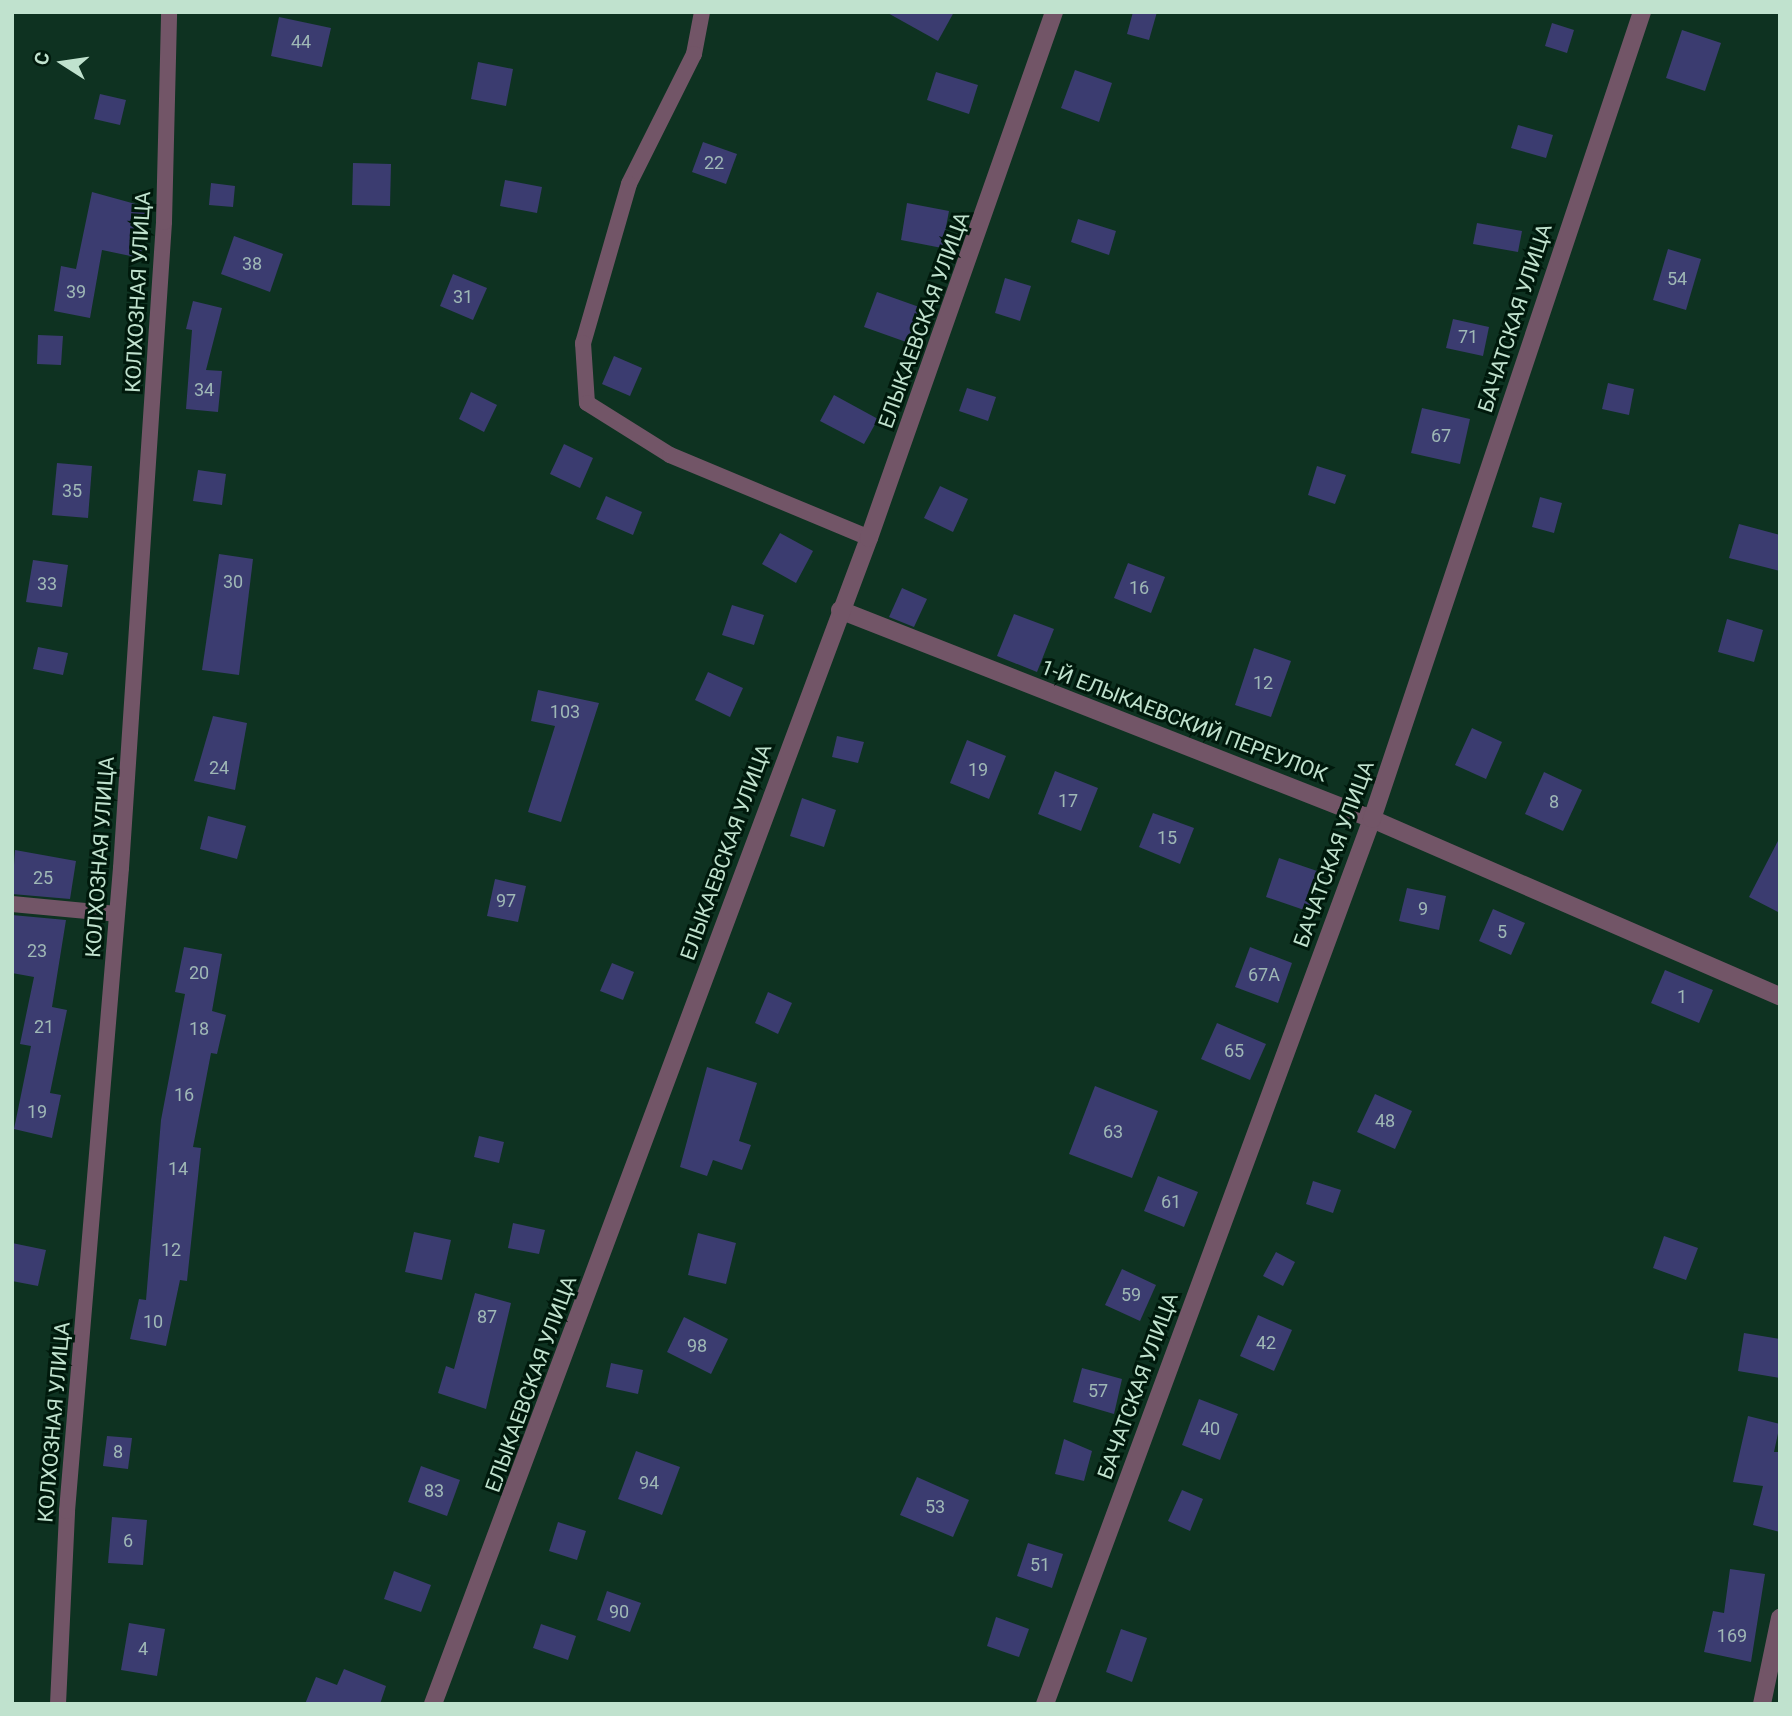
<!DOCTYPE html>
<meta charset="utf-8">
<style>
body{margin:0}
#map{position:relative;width:1792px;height:1716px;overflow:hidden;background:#0e3221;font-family:Roboto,sans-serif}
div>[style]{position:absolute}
.building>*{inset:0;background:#3b3c70}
.service>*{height:16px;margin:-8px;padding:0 8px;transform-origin:8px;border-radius:8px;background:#725567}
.minor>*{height:18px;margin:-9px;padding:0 9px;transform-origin:9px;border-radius:9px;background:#725567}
.tertiary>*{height:18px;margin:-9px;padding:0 9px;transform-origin:9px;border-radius:9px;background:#725567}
span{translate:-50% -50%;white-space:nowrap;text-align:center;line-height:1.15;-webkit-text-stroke:6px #00190c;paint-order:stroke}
.number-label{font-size:18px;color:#9fb8b6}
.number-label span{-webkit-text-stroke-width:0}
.street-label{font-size:21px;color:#c0e2ce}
.frame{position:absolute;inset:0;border:14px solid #c0e2ce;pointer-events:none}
.north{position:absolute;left:28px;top:28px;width:70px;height:70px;-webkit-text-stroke:5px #00190c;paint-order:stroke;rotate:282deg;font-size:19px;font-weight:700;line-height:28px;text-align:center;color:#c0e2ce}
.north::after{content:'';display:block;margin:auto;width:24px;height:32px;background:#c0e2ce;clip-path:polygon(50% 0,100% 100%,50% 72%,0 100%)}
</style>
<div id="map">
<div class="building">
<div style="clip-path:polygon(886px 12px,954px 12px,938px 41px)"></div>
<div style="clip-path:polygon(1133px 12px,1157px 12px,1149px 40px,1127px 34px)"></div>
<div style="clip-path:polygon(279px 17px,331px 28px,322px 67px,271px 56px)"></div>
<div style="clip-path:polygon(1552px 23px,1574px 30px,1567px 53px,1545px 46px)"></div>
<div style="clip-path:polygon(1682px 30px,1721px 43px,1705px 91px,1666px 78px)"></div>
<div style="clip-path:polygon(478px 62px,513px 69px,506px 106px,471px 99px)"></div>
<div style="clip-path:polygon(1075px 70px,1112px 83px,1099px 122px,1061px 108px)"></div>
<div style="clip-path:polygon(936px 72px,978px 85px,969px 114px,927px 100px)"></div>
<div style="clip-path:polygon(100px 94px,126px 100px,120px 125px,94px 119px)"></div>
<div style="clip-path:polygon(1518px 125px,1553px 135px,1546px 158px,1511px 148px)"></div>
<div style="clip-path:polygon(703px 142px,737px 154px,726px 184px,692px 172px)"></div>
<div style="clip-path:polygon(353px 163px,391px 164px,390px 206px,352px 205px)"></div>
<div style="clip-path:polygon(505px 180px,542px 187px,537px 213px,500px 206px)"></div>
<div style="clip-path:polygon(211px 183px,235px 186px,233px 207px,209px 205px)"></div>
<div style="clip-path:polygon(92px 192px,150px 208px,140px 258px,102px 250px,90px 318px,54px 311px,61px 266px,76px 269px)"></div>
<div style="clip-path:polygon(907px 203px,949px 211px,942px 248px,901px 240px)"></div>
<div style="clip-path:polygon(1078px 219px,1116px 231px,1109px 255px,1071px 242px)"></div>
<div style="clip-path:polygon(1477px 223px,1522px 231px,1518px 252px,1473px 244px)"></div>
<div style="clip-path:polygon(234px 236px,283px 254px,270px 292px,221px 274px)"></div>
<div style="clip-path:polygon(1668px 249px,1701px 259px,1686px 310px,1653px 300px)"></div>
<div style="clip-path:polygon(453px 274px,487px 288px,473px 320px,440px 306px)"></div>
<div style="clip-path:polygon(1005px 278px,1031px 286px,1020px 321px,995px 313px)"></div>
<div style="clip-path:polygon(877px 292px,922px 308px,909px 343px,864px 327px)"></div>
<div style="clip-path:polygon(193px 301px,222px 308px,206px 370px,222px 371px,218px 412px,186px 409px,192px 330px,186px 329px)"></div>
<div style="clip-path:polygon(1453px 319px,1489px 327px,1483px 356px,1446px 348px)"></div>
<div style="clip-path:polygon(38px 335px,63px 336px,61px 365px,37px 364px)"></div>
<div style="clip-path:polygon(614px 356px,642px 368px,630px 396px,602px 384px)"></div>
<div style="clip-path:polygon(1608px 383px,1634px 389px,1629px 415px,1602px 409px)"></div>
<div style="clip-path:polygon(967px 388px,996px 397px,988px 421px,959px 411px)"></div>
<div style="clip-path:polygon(471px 392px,497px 405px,484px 432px,459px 419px)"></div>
<div style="clip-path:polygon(834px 395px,878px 419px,864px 444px,820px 421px)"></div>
<div style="clip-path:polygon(1422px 408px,1470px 419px,1460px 464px,1411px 453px)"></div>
<div style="clip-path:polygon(564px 444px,593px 458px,580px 488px,550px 474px)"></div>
<div style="clip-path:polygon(57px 463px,92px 466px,88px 518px,52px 515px)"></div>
<div style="clip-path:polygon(1317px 466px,1346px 475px,1335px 504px,1308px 495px)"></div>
<div style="clip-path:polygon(198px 470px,226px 474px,222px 505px,193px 501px)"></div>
<div style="clip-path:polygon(940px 486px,968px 499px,953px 532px,924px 518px)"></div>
<div style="clip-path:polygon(606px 496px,642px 512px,633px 535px,596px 519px)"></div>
<div style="clip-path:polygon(1540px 497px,1562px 503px,1554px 533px,1532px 527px)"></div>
<div style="clip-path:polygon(1739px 524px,1780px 535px,1780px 571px,1729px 558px)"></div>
<div style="clip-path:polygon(780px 533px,813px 551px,796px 583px,762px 564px)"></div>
<div style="clip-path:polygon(219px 554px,253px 559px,239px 675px,202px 670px)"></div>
<div style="clip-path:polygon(33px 560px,68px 565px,62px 607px,26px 602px)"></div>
<div style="clip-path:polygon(1128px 563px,1165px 577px,1151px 613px,1114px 598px)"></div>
<div style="clip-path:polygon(902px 588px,927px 599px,914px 627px,889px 617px)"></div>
<div style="clip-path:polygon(732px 605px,764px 615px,754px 645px,722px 635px)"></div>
<div style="clip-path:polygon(1014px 614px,1054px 629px,1037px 672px,997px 656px)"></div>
<div style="clip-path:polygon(1727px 619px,1763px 630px,1754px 662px,1718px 652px)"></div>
<div style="clip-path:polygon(38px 647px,68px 653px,63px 675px,33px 669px)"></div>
<div style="clip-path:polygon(1254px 648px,1291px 661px,1271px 717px,1235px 705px)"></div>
<div style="clip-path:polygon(708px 672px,743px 688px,730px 717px,695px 700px)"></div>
<div style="clip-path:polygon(538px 690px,599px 703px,561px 822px,528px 812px,555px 726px,531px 721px)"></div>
<div style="clip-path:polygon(213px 716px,247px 723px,235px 790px,194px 781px)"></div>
<div style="clip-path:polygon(1472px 728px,1502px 742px,1486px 779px,1455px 765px)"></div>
<div style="clip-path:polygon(837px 736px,864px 742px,858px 763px,832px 757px)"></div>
<div style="clip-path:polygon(967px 740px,1006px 756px,989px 799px,950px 783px)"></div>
<div style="clip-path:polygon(1055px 771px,1098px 788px,1081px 831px,1038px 814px)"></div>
<div style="clip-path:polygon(1544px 772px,1582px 790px,1563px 831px,1525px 814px)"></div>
<div style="clip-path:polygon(802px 798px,836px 810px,824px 847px,790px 836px)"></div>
<div style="clip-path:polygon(1153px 813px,1194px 828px,1180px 864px,1139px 847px)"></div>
<div style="clip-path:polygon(208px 816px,246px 826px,237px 859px,200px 849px)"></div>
<div style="clip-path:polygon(1780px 837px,1780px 913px,1749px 897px)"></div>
<div style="clip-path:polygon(15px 850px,76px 861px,70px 899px,12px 894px)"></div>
<div style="clip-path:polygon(1279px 858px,1323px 873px,1310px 912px,1266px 897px)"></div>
<div style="clip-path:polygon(495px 879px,526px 886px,518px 922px,487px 916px)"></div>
<div style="clip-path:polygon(1407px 888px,1446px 896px,1439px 930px,1399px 921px)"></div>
<div style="clip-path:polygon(1493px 909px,1525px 923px,1511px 955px,1479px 941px)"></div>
<div style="clip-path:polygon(12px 915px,66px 920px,52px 1007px,67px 1010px,50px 1093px,61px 1095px,52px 1138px,14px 1129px,31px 1046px,20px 1044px,34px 977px,12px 973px)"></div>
<div style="clip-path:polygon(184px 947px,222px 954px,212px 1011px,226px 1015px,217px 1054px,211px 1053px,193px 1147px,201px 1148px,187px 1281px,180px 1280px,166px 1346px,130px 1339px,139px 1299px,146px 1300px,161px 1120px,185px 994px,175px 992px)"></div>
<div style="clip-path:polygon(1250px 947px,1292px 963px,1278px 1003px,1235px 987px)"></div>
<div style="clip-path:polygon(612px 963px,634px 972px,623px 1000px,600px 991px)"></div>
<div style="clip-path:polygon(1665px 970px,1713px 990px,1699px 1023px,1651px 1003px)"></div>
<div style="clip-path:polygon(768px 992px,792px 1003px,778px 1034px,755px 1023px)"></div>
<div style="clip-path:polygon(1217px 1023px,1266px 1044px,1250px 1080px,1201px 1059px)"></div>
<div style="clip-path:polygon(707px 1067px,757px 1083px,739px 1141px,751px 1145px,742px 1170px,713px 1160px,707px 1176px,680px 1167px)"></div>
<div style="clip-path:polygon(1095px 1086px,1158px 1111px,1132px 1178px,1069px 1154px)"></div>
<div style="clip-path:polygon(1375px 1094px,1412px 1111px,1395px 1149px,1357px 1132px)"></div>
<div style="clip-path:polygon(479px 1136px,504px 1142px,499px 1163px,474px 1157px)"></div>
<div style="clip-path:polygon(1158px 1176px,1198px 1192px,1184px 1227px,1144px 1211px)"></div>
<div style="clip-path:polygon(1313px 1181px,1341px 1190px,1333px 1213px,1306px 1204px)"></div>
<div style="clip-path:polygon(513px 1223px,545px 1230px,539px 1254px,508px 1248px)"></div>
<div style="clip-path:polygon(414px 1232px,451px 1240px,442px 1280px,405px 1272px)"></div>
<div style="clip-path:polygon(698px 1233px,736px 1243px,726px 1284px,688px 1275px)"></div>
<div style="clip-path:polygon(1664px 1236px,1698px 1248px,1686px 1280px,1653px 1268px)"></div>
<div style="clip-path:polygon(12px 1243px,46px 1250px,38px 1286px,12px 1281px)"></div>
<div style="clip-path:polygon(1276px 1252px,1295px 1262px,1283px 1286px,1263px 1276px)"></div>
<div style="clip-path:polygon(1122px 1269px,1156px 1285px,1140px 1321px,1105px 1305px)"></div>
<div style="clip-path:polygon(475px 1293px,511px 1303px,486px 1409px,438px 1393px,446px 1366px,454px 1369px)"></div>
<div style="clip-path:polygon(1258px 1315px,1292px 1330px,1274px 1371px,1240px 1356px)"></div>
<div style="clip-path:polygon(684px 1317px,728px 1339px,711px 1374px,667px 1352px)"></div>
<div style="clip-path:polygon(1744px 1333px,1780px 1339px,1780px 1378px,1738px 1371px)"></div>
<div style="clip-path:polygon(611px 1363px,643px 1370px,638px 1394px,606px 1387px)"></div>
<div style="clip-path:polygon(1082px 1368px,1122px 1379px,1114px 1414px,1073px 1402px)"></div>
<div style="clip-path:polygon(1199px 1399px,1238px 1414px,1220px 1460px,1182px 1445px)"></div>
<div style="clip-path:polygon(1748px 1416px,1780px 1424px,1774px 1452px,1780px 1452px,1780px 1532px,1753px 1525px,1763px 1486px,1733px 1482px)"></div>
<div style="clip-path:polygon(107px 1436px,132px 1438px,128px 1469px,103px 1466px)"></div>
<div style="clip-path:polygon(1064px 1439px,1092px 1451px,1084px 1481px,1055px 1474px)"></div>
<div style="clip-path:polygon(636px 1451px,680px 1467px,662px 1515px,618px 1499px)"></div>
<div style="clip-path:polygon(421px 1466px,460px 1480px,447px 1516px,408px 1502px)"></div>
<div style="clip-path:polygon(917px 1477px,969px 1500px,953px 1537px,900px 1515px)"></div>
<div style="clip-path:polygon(1182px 1490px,1203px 1499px,1190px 1531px,1168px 1521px)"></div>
<div style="clip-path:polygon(112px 1517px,147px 1520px,143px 1565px,108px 1563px)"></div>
<div style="clip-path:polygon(558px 1522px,586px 1531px,577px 1560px,549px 1551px)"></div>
<div style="clip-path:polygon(1028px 1543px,1063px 1554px,1052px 1588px,1017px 1576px)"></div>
<div style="clip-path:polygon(1730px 1569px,1765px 1574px,1751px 1662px,1704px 1652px,1713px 1611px,1724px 1613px)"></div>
<div style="clip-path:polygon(394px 1571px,431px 1585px,421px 1612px,384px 1599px)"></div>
<div style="clip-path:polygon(607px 1591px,641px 1603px,630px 1632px,597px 1620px)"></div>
<div style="clip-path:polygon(996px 1617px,1029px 1629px,1019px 1657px,987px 1646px)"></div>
<div style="clip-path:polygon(129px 1623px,165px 1629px,157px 1676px,121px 1670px)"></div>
<div style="clip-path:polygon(541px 1624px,576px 1636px,568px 1660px,533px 1648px)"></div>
<div style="clip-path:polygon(1121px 1629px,1147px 1638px,1132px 1682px,1106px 1672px)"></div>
<div style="clip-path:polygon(344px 1669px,386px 1686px,380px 1704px,305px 1704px,316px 1677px,337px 1685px)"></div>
</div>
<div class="service">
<div style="left:702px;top:12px;width:43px;rotate:100.8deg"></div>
<div style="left:694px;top:54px;width:145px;rotate:116.6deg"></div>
<div style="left:629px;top:184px;width:166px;rotate:106.1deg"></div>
<div style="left:583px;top:343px;width:60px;rotate:86.2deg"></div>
<div style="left:587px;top:403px;width:98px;rotate:32.1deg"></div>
<div style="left:670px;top:455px;width:216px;rotate:22.6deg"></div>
<div style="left:12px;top:904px;width:105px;rotate:5.4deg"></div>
<div style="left:58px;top:1704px;width:193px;rotate:-87.3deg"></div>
<div style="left:67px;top:1511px;width:645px;rotate:-85.2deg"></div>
<div style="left:121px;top:868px;width:647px;rotate:-86.19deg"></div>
<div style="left:164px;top:222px;width:210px;rotate:-88.6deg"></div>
</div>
<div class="minor">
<div style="left:840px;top:610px;width:572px;rotate:21.45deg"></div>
<div style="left:1372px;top:819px;width:445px;rotate:23.5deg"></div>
<div style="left:1045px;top:1704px;width:943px;rotate:-69.72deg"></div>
<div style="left:1372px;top:819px;width:851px;rotate:-71.5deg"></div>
<div style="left:1762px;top:1704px;width:88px;rotate:-78.2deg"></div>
</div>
<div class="tertiary">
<div style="left:433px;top:1704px;width:1245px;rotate:-69.5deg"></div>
<div style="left:869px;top:538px;width:558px;rotate:-70.62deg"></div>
</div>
<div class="number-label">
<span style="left:301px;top:42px">44</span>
<span style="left:714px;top:163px">22</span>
<span style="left:252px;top:264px">38</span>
<span style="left:1677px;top:279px">54</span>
<span style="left:76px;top:292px">39</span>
<span style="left:463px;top:297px">31</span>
<span style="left:1468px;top:337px">71</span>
<span style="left:204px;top:390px">34</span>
<span style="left:1441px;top:436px">67</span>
<span style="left:72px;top:491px">35</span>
<span style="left:233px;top:582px">30</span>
<span style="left:47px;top:584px">33</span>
<span style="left:1139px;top:588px">16</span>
<span style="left:1263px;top:683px">12</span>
<span style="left:565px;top:712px">103</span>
<span style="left:219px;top:768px">24</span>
<span style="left:978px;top:770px">19</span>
<span style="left:1068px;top:801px">17</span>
<span style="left:1554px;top:802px">8</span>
<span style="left:1167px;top:838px">15</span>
<span style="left:43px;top:878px">25</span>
<span style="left:506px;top:901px">97</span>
<span style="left:1423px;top:909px">9</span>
<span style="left:1502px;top:932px">5</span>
<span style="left:37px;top:951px">23</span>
<span style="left:199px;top:973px">20</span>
<span style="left:1264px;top:975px">67А</span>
<span style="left:1682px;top:997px">1</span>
<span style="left:44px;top:1027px">21</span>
<span style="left:199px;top:1029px">18</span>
<span style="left:1234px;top:1051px">65</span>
<span style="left:184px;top:1095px">16</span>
<span style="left:37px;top:1112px">19</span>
<span style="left:1385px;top:1121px">48</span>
<span style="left:1113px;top:1132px">63</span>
<span style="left:178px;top:1169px">14</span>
<span style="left:1171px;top:1202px">61</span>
<span style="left:171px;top:1250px">12</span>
<span style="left:1131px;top:1295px">59</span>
<span style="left:487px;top:1317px">87</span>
<span style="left:153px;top:1322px">10</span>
<span style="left:1266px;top:1343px">42</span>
<span style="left:697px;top:1346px">98</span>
<span style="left:1098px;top:1391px">57</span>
<span style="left:1210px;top:1429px">40</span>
<span style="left:118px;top:1452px">8</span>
<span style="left:649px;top:1483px">94</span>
<span style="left:434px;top:1491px">83</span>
<span style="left:935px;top:1507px">53</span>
<span style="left:128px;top:1541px">6</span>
<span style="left:1040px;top:1565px">51</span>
<span style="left:619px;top:1612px">90</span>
<span style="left:1732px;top:1636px">169</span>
<span style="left:143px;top:1649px">4</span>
</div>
<div class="street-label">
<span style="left:138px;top:292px;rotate:-87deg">КОЛХОЗНАЯ УЛИЦА</span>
<span style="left:1515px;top:318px;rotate:-72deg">БАЧАТСКАЯ УЛИЦА</span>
<span style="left:924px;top:320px;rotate:-70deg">ЕЛЫКАЕВСКАЯ УЛИЦА</span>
<span style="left:1184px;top:721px;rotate:21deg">1-Й ЕЛЫКАЕВСКИЙ ПЕРЕУЛОК</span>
<span style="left:726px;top:852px;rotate:-70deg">ЕЛЫКАЕВСКАЯ УЛИЦА</span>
<span style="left:1334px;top:854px;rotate:-70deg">БАЧАТСКАЯ УЛИЦА</span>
<span style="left:100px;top:857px;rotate:-86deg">КОЛХОЗНАЯ УЛИЦА</span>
<span style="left:531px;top:1384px;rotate:-70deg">ЕЛЫКАЕВСКАЯ УЛИЦА</span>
<span style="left:1138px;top:1386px;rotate:-70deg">БАЧАТСКАЯ УЛИЦА</span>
<span style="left:54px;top:1422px;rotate:-85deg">КОЛХОЗНАЯ УЛИЦА</span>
</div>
<div class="frame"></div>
<div class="north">С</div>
</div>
